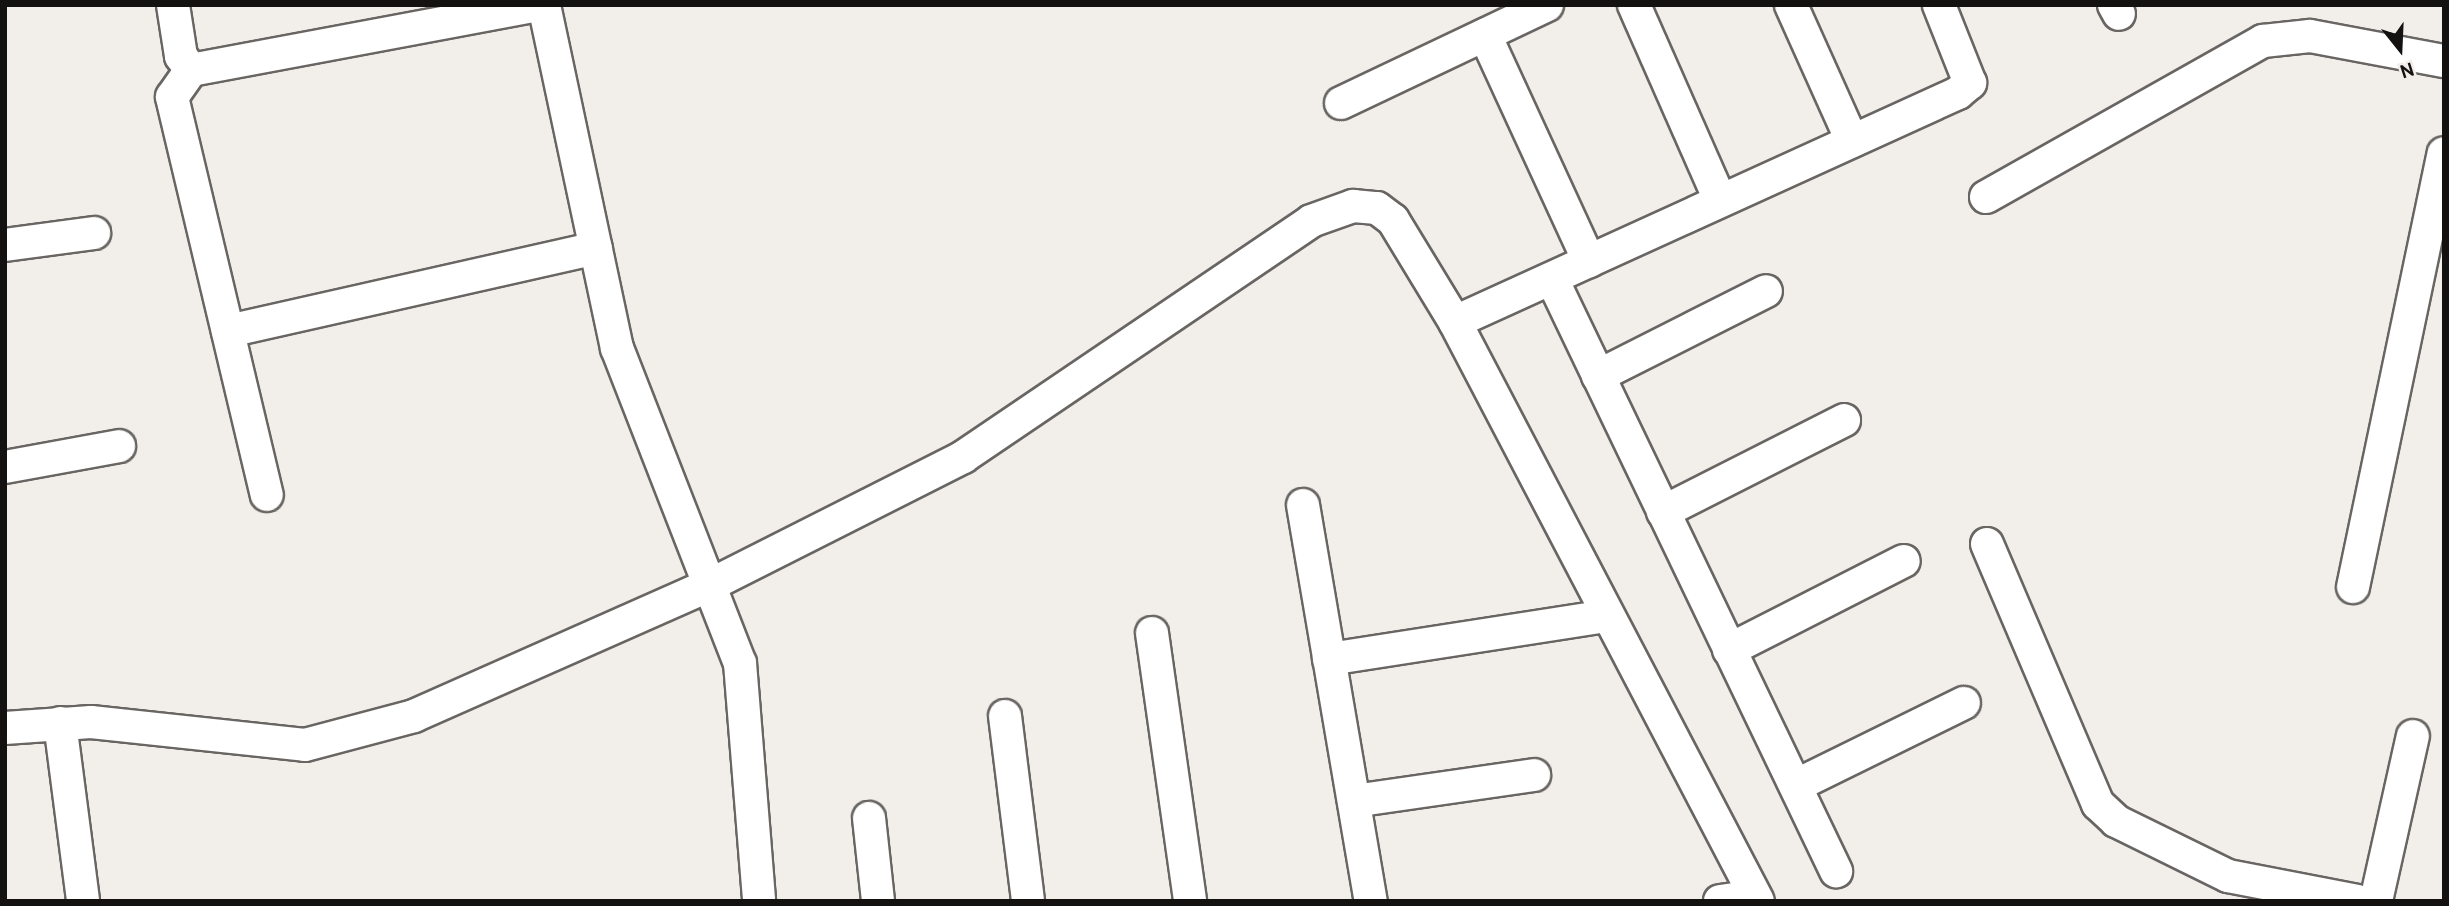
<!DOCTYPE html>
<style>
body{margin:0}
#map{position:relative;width:2449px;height:906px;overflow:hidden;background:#f2efeb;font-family:Overpass,sans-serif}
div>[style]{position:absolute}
.roads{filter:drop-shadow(2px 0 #686562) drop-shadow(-2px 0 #686562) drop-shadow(0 2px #686562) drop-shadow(0 -2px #686562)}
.street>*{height:32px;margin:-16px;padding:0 16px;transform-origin:16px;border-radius:16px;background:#fff}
span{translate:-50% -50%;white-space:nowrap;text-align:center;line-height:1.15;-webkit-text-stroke:5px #f2efeb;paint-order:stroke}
.frame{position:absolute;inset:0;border:7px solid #131210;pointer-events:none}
.north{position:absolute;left:2365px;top:14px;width:70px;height:70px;-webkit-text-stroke:5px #f2efeb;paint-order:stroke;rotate:162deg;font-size:19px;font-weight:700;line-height:28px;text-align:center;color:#131210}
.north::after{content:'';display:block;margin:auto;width:24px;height:32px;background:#131210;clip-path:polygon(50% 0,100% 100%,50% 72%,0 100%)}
</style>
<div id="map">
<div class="roads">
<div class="street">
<div style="left:173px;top:5px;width:52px;rotate:81.1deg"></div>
<div style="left:181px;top:56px;width:17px;rotate:54deg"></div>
<div style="left:191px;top:70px;width:352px;rotate:-10.6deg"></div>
<div style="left:544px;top:5px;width:351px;rotate:78deg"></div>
<div style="left:617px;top:348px;width:338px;rotate:68.7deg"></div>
<div style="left:740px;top:663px;width:239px;rotate:85.4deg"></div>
<div style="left:1634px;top:5px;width:213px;rotate:66.2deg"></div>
<div style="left:1791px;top:5px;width:149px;rotate:65.8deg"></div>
<div style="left:2114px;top:5px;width:10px;rotate:61deg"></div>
<div style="left:1485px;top:35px;width:249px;rotate:65.3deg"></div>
<div style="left:191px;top:70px;width:33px;rotate:125deg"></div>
<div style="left:172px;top:97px;width:409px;rotate:76.6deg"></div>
<div style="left:1341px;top:103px;width:228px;rotate:-25.4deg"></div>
<div style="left:1986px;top:197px;width:318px;rotate:-29.4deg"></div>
<div style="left:2263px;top:41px;width:47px;rotate:-6.1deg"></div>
<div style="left:2310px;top:36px;width:136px;rotate:10.6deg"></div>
<div style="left:5px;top:245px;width:90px;rotate:-7.7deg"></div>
<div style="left:1552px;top:279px;width:657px;rotate:64.37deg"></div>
<div style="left:1455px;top:322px;width:553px;rotate:-24.48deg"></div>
<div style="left:1958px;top:93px;width:16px;rotate:-40deg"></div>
<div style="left:1970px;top:83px;width:84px;rotate:-111.7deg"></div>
<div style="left:228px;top:331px;width:377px;rotate:-12.7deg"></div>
<div style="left:1598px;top:376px;width:188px;rotate:-26.8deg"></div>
<div style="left:5px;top:467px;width:116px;rotate:-10.4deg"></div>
<div style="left:1303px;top:505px;width:402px;rotate:80.3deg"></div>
<div style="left:1663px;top:512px;width:203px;rotate:-26.9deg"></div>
<div style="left:1987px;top:544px;width:283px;rotate:66.9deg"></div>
<div style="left:2098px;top:804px;width:25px;rotate:43deg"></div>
<div style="left:2116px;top:821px;width:125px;rotate:26.2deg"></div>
<div style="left:2228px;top:876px;width:132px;rotate:10.9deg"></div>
<div style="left:2353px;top:587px;width:443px;rotate:-78.2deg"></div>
<div style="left:1152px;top:633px;width:271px;rotate:81.9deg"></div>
<div style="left:1729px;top:650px;width:196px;rotate:-27deg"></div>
<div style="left:1329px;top:659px;width:281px;rotate:-8.8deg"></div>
<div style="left:1005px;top:716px;width:186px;rotate:82.9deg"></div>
<div style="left:60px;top:723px;width:179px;rotate:82.6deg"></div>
<div style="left:5px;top:728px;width:86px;rotate:-4deg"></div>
<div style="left:91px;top:722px;width:215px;rotate:6.1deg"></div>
<div style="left:305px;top:745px;width:113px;rotate:-14.9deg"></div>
<div style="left:414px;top:716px;width:324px;rotate:-23.9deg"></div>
<div style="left:710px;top:585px;width:284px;rotate:-26.8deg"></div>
<div style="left:963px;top:457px;width:420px;rotate:-34.1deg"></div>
<div style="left:1311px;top:221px;width:45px;rotate:-19.7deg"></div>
<div style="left:1353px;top:206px;width:24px;rotate:5deg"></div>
<div style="left:1377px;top:208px;width:20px;rotate:37deg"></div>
<div style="left:1393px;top:220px;width:119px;rotate:58.7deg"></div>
<div style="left:1455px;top:322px;width:653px;rotate:62.38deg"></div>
<div style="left:1797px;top:785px;width:186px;rotate:-26.2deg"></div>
<div style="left:1354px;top:801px;width:182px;rotate:-8.2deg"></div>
<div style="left:869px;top:818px;width:83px;rotate:83.8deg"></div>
<div style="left:1720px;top:901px;width:35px;rotate:-8deg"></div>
<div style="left:2376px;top:901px;width:169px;rotate:-77.4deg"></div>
</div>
</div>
<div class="frame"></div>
<div class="north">N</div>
</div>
